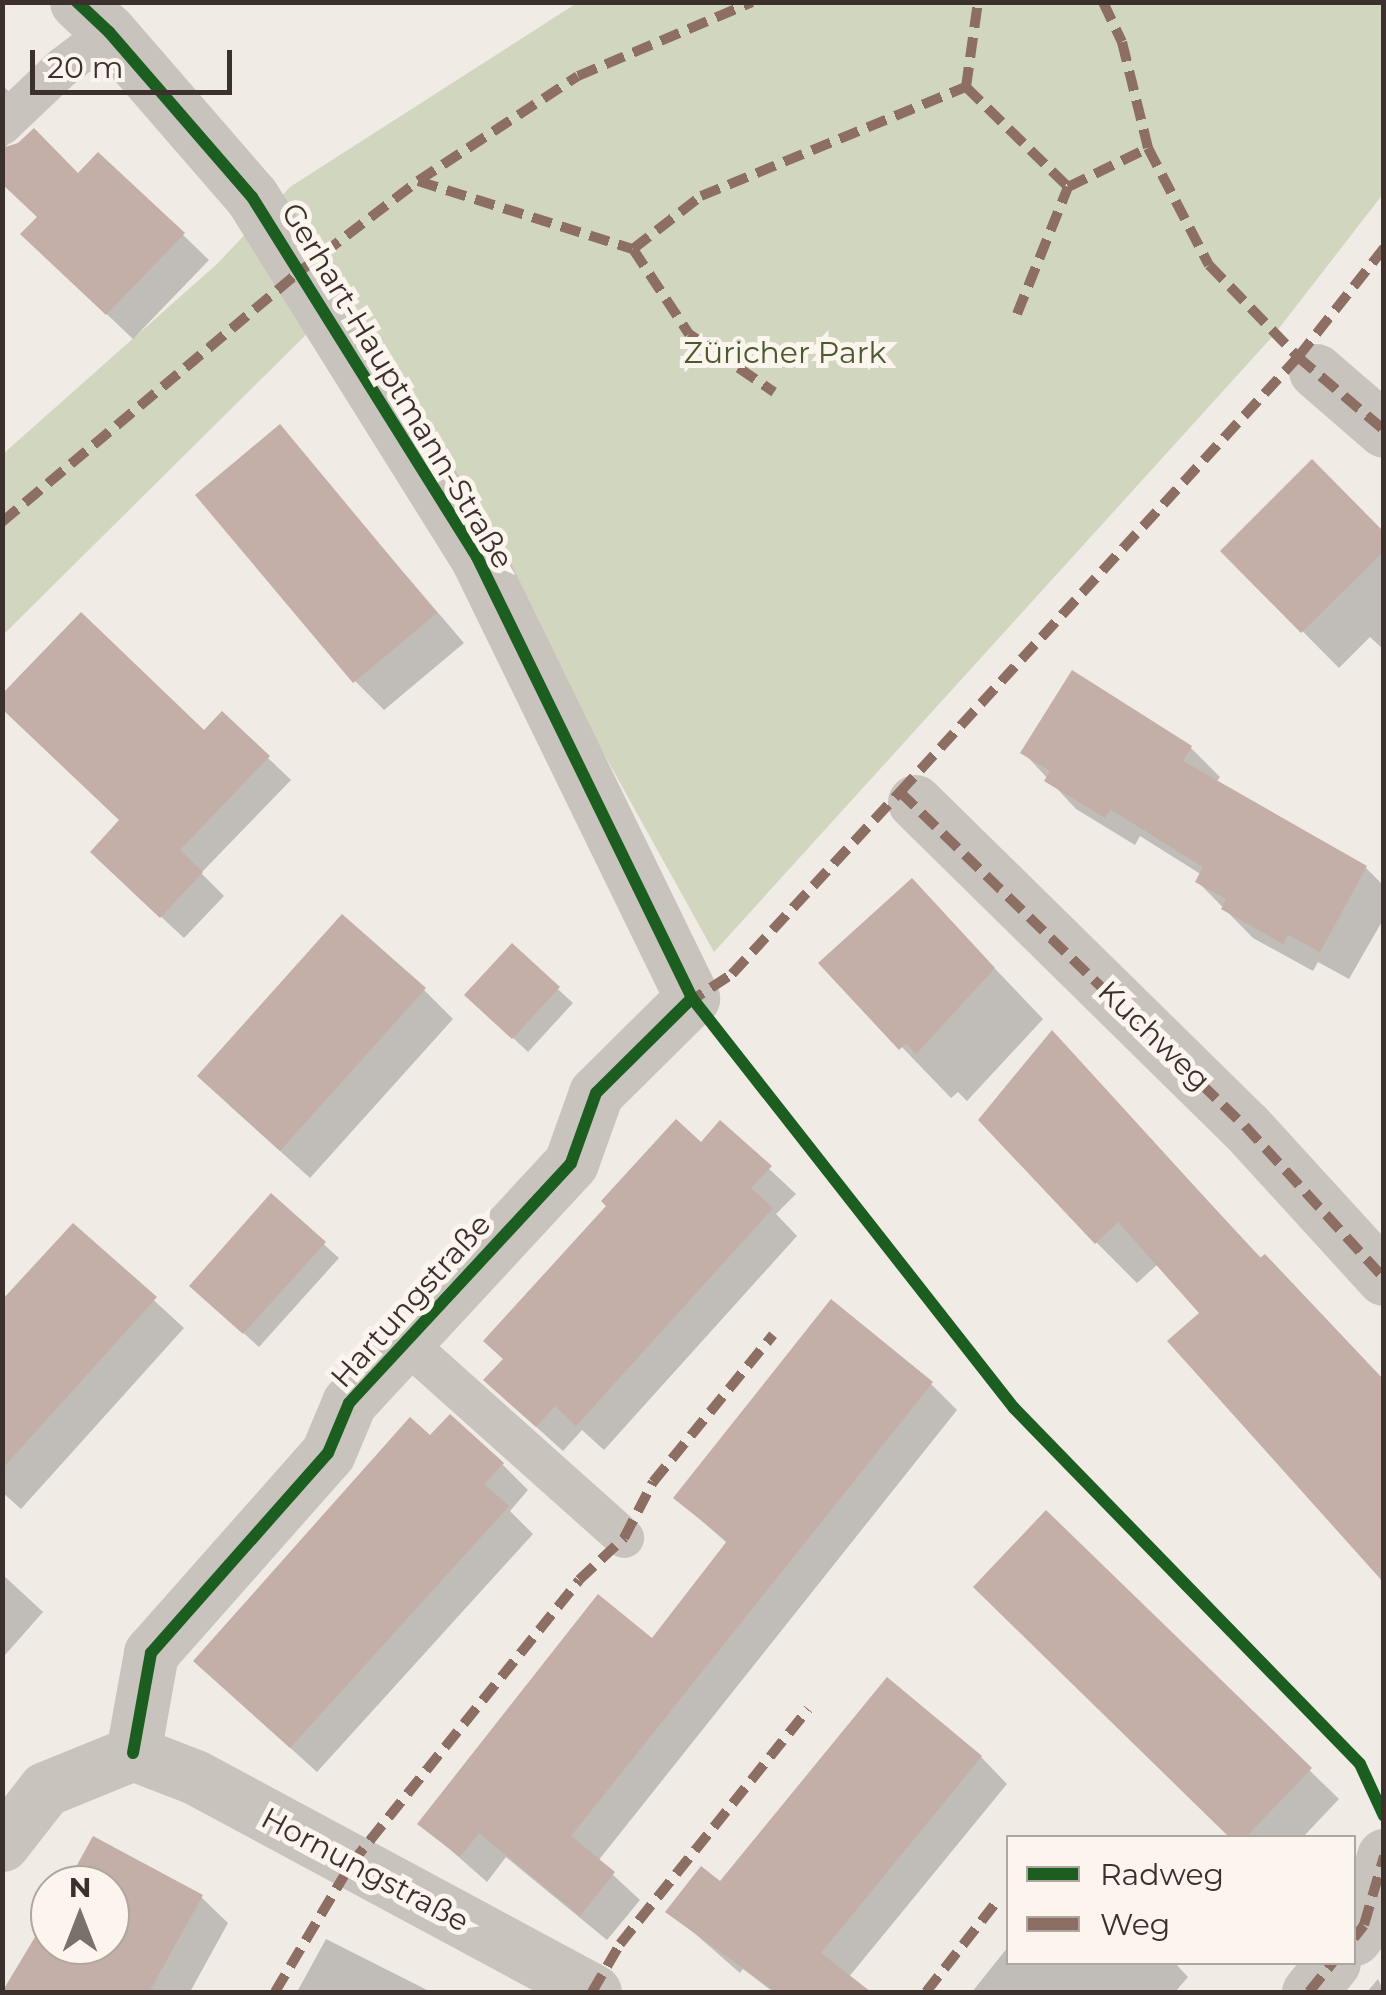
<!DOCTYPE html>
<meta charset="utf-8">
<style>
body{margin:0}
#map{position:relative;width:1386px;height:1995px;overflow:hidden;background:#f0ebe5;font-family:Montserrat,sans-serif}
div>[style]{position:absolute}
.green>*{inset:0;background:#d1d6bf}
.shadow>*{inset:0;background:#0003}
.building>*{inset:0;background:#c3afa7}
.service>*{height:40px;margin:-20px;padding:0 20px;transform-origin:20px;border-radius:20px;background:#c9c3be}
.minor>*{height:55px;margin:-27.5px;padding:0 27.5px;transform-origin:27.5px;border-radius:27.5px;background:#c9c3be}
.quiet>*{height:10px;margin-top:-5px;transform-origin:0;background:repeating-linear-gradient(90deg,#8d6e63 0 20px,transparent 0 30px)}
.cycleway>*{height:12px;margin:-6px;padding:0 6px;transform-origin:6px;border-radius:6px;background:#1b5e20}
span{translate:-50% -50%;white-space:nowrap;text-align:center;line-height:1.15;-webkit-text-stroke:10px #fbf5ee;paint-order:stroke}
.park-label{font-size:30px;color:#4a5a2e}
.street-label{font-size:30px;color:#3b302b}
.frame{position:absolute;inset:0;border:5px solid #3b302b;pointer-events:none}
.legend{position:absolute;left:1006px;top:1835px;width:350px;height:130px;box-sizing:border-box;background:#fbf5ee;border:2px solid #aea6a0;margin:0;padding:12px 18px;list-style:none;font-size:30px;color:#3b302b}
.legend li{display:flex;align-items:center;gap:20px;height:50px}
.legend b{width:50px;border:2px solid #aea6a0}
.north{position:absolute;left:30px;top:1865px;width:100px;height:100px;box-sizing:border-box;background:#fbf5ee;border:2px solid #aea6a0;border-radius:50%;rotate:0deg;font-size:28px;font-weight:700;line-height:40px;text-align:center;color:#3b302b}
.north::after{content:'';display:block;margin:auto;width:35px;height:45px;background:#7a716c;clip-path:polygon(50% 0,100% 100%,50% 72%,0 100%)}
.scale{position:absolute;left:30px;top:50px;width:202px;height:45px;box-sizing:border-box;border:5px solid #3b302b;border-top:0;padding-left:12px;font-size:30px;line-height:35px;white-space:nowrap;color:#3b302b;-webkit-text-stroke:8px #fbf5ee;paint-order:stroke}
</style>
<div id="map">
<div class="green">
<div style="clip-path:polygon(577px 3px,1383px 3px,1383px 194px,1273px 336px,714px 952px,348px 293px,3px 635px,3px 454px,217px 264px,290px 187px)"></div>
</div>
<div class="shadow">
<div style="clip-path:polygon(2px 85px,32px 114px,4px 149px,78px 176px,183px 235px,209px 260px,133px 339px,50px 260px,39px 217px,2px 183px)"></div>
<div style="clip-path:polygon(280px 428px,464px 643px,384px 710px,355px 681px)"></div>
<div style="clip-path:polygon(1384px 535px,1384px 650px,1370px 637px,1339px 668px,1223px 551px)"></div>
<div style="clip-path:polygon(222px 714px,291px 780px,201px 873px,224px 896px,184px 938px,115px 874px)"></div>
<div style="clip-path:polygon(1191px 748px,1220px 777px,1216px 783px,1366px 868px,1384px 886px,1384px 918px,1349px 979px,1318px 962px,1313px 971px,1253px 938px,1198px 882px,1202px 875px,1140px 836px,1135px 845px,1076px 809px,1023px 752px)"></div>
<div style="clip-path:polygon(911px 881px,1043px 1019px,967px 1101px,958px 1092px,951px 1098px,822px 964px)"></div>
<div style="clip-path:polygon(512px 947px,573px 1003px,528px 1052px,482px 1009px)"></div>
<div style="clip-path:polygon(424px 990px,453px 1019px,310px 1178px,229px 1105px)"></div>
<div style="clip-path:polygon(1052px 1034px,1262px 1259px,1203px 1313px,1158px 1264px,1137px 1283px,1096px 1242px)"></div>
<div style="clip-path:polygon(721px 1124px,796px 1194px,776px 1214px,797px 1236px,604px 1450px,582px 1430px,563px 1451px,512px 1405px,505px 1360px,609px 1206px,701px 1145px)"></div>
<div style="clip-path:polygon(271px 1197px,339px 1258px,259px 1347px,207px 1300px)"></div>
<div style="clip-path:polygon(73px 1226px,184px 1328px,21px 1509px,2px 1492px,2px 1304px)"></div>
<div style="clip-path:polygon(931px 1384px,957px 1410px,598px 1861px,640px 1900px,607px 1940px,506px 1857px,487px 1882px,420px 1823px,652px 1641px,728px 1544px,676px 1498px)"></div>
<div style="clip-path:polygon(430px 1439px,502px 1464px,528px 1490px,510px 1511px,533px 1534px,317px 1772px,223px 1687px)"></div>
<div style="clip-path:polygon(1046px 1514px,1339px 1799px,1302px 1838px,1233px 1838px)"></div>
<div style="clip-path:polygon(2px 1574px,43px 1612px,5px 1655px,2px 1653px)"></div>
<div style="clip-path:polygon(981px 1757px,1007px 1784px,848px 1978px,864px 1992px,773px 1992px,743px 1969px,740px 1973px,669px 1911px)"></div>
<div style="clip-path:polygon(94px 1839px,201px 1897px,228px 1923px,190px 1992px,10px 1992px,50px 1920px,50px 1945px,110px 1945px,110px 1885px,69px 1885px)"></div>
<div style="clip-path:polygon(326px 1939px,431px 1992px,297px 1992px)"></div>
<div style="clip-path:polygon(1008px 1947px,1008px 1962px,1174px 1962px,1188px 1977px,1175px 1992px,972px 1992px)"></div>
<div style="clip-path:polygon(1378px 1979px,1384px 1992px,1367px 1992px)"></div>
</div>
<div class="building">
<div style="clip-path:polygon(34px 128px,78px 173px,98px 152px,185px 233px,106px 315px,20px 234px,37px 217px,2px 184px,2px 148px,18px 143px)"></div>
<div style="clip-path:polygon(280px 424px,437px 613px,353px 683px,195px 495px)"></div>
<div style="clip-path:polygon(1312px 459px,1384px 532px,1384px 551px,1301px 633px,1220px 551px)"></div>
<div style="clip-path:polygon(81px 612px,204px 730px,222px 711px,270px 756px,180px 850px,203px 872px,160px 918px,90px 852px,119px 820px,2px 709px,2px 694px)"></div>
<div style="clip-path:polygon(1072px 670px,1192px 746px,1183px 761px,1367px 866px,1320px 952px,1288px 935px,1283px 944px,1221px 909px,1226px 899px,1195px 882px,1203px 867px,1110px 809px,1105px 818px,1044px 781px,1050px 771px,1020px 753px)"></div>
<div style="clip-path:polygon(912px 878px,995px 968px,916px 1054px,906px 1043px,899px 1050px,818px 963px)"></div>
<div style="clip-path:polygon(342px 914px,426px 988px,280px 1151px,197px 1076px)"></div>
<div style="clip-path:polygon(512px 943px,560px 987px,512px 1039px,464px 995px)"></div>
<div style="clip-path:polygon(1052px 1030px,1260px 1258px,1265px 1254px,1384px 1380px,1384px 1583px,1167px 1341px,1199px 1313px,1118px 1222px,1095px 1244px,978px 1120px)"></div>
<div style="clip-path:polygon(676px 1119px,701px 1142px,720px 1120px,772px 1166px,751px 1188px,773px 1208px,576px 1426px,555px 1406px,536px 1427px,483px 1380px,503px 1359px,483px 1341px,606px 1206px,601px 1201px)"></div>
<div style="clip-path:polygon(271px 1193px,326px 1242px,243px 1334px,189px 1286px)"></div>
<div style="clip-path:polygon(73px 1223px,157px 1297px,2px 1469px,2px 1300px)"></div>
<div style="clip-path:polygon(831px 1299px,933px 1382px,571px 1836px,615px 1872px,580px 1916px,479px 1833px,460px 1857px,417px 1824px,598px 1594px,652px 1638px,727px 1541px,673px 1498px)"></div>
<div style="clip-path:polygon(450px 1414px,504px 1463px,484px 1484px,509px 1506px,290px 1748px,193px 1661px,410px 1417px,430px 1435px)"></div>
<div style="clip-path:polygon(1046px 1510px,1312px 1768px,1245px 1838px,1230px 1838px,973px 1587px)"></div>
<div style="clip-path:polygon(887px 1677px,982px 1756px,821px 1953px,871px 1992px,776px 1992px,665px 1912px,701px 1866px,720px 1881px)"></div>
<div style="clip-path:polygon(93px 1836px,203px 1895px,149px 1992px,2px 1992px,50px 1912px,50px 1945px,110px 1945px,110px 1885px,66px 1885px)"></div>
</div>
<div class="service">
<div style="left:2px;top:125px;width:84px;rotate:-43.6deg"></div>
<div style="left:63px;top:67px;width:58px;rotate:-37.3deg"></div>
<div style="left:405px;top:1342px;width:294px;rotate:41.8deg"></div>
</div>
<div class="minor">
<div style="left:77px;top:2px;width:44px;rotate:43.2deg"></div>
<div style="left:109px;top:32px;width:218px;rotate:49.1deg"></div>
<div style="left:252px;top:197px;width:425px;rotate:58deg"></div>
<div style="left:477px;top:557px;width:491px;rotate:64deg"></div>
<div style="left:692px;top:998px;width:135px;rotate:135.3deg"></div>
<div style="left:596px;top:1093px;width:74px;rotate:109.7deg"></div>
<div style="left:571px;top:1163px;width:327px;rotate:132.8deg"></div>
<div style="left:349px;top:1403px;width:54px;rotate:112.8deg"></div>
<div style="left:328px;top:1453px;width:267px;rotate:131.5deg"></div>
<div style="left:151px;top:1653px;width:102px;rotate:100.2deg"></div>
<div style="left:1316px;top:371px;width:90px;rotate:40.9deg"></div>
<div style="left:915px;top:802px;width:462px;rotate:44.5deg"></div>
<div style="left:1245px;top:1126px;width:206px;rotate:47.6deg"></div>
<div style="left:133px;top:1753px;width:66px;rotate:21.2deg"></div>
<div style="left:195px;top:1777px;width:453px;rotate:28.3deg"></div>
<div style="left:2px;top:1844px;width:70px;rotate:-52deg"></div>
<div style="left:45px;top:1789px;width:95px;rotate:-22.2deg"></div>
<div style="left:1354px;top:1938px;width:16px;rotate:-52deg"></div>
<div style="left:1364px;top:1925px;width:72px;rotate:-73.8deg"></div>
<div style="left:1309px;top:1992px;width:38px;rotate:-51deg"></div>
</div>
<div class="quiet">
<div style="left:1103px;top:2px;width:44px;rotate:64.6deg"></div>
<div style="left:1122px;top:42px;width:109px;rotate:76.2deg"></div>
<div style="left:1148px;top:148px;width:132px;rotate:62.5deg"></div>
<div style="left:1209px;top:265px;width:128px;rotate:45.9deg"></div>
<div style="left:1298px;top:357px;width:113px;rotate:40.3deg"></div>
<div style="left:966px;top:87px;width:143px;rotate:44.4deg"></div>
<div style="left:418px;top:181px;width:225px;rotate:17.6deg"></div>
<div style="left:633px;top:249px;width:86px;rotate:-37.9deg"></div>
<div style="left:701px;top:196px;width:287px;rotate:-22.4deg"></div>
<div style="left:966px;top:87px;width:86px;rotate:-82deg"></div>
<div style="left:633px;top:249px;width:102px;rotate:56.6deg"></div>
<div style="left:689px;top:334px;width:103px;rotate:34.3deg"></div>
<div style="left:1017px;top:314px;width:137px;rotate:-68.1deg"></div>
<div style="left:1068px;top:187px;width:89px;rotate:-26deg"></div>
<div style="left:2px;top:522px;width:388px;rotate:-40.1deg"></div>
<div style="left:299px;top:272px;width:150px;rotate:-37.4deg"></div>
<div style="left:418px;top:181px;width:191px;rotate:-33.3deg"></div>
<div style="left:578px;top:76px;width:189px;rotate:-23deg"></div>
<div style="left:900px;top:792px;width:480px;rotate:44.1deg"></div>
<div style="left:1245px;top:1126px;width:206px;rotate:47.6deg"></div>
<div style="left:686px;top:1004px;width:55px;rotate:-33.1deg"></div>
<div style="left:732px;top:974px;width:248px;rotate:-47.3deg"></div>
<div style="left:900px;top:792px;width:590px;rotate:-47.54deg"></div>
<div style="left:1298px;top:357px;width:139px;rotate:-51.7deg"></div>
<div style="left:1354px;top:1938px;width:16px;rotate:-52deg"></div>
<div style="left:1364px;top:1925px;width:72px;rotate:-73.8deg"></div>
<div style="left:275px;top:1992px;width:149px;rotate:-59.3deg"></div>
<div style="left:351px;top:1864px;width:364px;rotate:-51.2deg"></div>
<div style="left:579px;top:1580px;width:62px;rotate:-43deg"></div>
<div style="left:624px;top:1538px;width:63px;rotate:-62.6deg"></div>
<div style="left:653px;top:1482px;width:190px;rotate:-50.8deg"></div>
<div style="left:592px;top:1992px;width:56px;rotate:-59.7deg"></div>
<div style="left:620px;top:1944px;width:301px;rotate:-51.3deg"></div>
<div style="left:926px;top:1992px;width:117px;rotate:-52deg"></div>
<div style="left:1309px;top:1992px;width:38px;rotate:-51deg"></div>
</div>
<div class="cycleway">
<div style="left:77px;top:2px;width:44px;rotate:43.2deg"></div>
<div style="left:109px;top:32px;width:218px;rotate:49.1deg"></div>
<div style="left:252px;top:197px;width:425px;rotate:58deg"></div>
<div style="left:477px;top:557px;width:491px;rotate:64deg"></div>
<div style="left:692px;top:998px;width:521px;rotate:51.86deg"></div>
<div style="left:1014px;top:1408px;width:496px;rotate:45.8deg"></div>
<div style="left:1360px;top:1764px;width:57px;rotate:65.2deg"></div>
<div style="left:133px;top:1753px;width:102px;rotate:-79.8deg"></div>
<div style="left:151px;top:1653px;width:267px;rotate:-48.5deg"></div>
<div style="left:328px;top:1453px;width:54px;rotate:-67.2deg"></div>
<div style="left:349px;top:1403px;width:327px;rotate:-47.2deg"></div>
<div style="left:571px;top:1163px;width:74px;rotate:-70.3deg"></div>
<div style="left:596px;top:1093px;width:135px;rotate:-44.7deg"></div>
</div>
<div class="park-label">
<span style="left:785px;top:353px">Züricher Park</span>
</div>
<div class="street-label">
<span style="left:397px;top:386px;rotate:59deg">Gerhart-Hauptmann-Straße</span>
<span style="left:1154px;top:1036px;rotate:44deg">Kuchweg</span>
<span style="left:411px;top:1301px;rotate:-48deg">Hartungstraße</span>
<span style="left:365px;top:1870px;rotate:28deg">Hornungstraße</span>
</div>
<div class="frame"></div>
<ul class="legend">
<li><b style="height:12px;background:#1b5e20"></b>Radweg</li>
<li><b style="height:12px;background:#8d6e63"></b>Weg</li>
</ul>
<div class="north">N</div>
<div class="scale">20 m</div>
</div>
